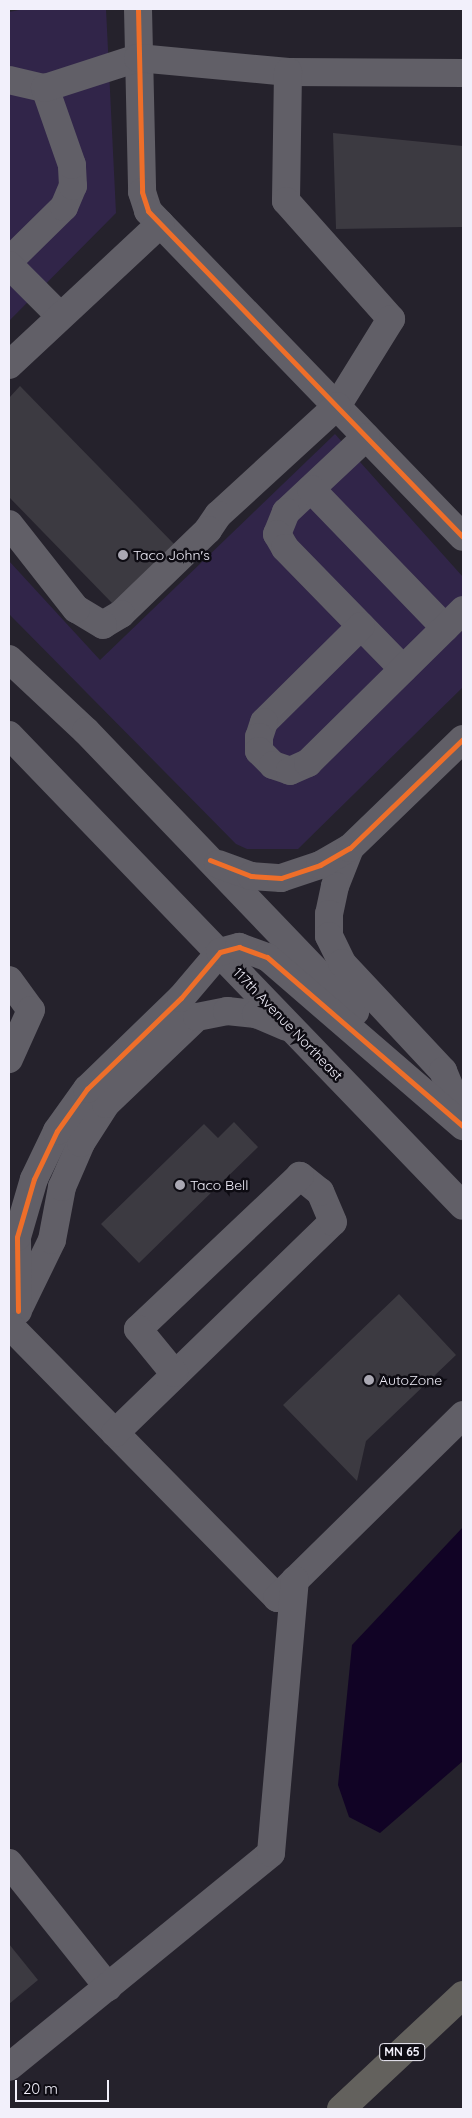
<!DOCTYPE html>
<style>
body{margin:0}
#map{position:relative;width:472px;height:2118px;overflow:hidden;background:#25222c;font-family:Quicksand,sans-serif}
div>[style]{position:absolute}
.green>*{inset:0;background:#312549}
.water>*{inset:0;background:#110325}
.building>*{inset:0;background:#3c3a41}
.minor>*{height:28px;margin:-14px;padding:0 14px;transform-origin:14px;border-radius:14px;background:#615f67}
.highway>*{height:28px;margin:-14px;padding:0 14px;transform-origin:14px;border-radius:14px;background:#63615d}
.cycleway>*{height:5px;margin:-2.5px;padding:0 2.5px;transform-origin:2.5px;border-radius:2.5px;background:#ee6e29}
.dots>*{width:14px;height:14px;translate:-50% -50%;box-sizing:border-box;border:2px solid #0d0b12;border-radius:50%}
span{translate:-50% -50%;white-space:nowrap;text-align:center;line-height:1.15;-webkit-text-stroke:5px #0d0b12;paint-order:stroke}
.shield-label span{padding:1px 4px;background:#0d0b12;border:1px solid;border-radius:4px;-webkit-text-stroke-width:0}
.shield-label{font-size:12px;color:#f2f0fb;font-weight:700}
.poi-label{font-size:14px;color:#f2f0fb}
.left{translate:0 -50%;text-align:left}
.street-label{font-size:14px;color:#f2f0fb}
.frame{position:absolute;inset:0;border:10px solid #f2f0fb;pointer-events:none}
.scale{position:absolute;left:15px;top:2080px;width:94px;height:22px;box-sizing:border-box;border:2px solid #f2f0fb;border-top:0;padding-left:6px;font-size:15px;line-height:18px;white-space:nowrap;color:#f2f0fb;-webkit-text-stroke:4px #0d0b12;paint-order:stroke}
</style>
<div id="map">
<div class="green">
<div style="clip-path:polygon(24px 9px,106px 9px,116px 213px,9px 321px,9px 12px)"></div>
<div style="clip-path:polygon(335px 434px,463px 577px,463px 687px,298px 849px,247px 849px,236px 844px,9px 614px,9px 561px,100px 660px)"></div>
</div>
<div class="water">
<div style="clip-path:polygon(463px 1527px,463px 1761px,380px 1833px,349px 1817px,338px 1785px,352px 1645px)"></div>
</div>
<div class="building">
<div style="clip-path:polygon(333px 133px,463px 146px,463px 227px,336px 229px)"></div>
<div style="clip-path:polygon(20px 386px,175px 545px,113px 604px,9px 497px,9px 398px)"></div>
<div style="clip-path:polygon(234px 1122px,258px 1147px,139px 1263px,101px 1224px,204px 1124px,218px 1138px)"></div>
<div style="clip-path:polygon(399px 1294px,456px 1355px,366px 1441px,357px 1481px,283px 1405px)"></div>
<div style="clip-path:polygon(9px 1944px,38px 1980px,9px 2004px)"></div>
</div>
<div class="minor">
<div style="left:138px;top:9px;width:183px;rotate:88.7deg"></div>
<div style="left:142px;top:192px;width:20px;rotate:72deg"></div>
<div style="left:148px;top:211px;width:453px;rotate:46deg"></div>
<div style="left:288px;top:72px;width:175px;rotate:0.3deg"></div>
<div style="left:9px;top:80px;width:37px;rotate:13deg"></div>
<div style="left:9px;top:261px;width:77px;rotate:-44.5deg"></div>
<div style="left:64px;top:207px;width:23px;rotate:-67deg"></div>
<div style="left:73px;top:186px;width:21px;rotate:-93deg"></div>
<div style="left:72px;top:165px;width:82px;rotate:-109.3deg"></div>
<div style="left:45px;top:88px;width:98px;rotate:-17.9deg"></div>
<div style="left:138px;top:58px;width:151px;rotate:5.3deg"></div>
<div style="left:288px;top:72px;width:129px;rotate:90.9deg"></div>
<div style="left:286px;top:201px;width:158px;rotate:48.3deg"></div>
<div style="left:391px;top:319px;width:102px;rotate:121.8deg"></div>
<div style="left:337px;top:406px;width:161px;rotate:137.5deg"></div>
<div style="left:218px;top:515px;width:18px;rotate:124deg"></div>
<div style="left:208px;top:530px;width:121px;rotate:136deg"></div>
<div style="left:121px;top:614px;width:21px;rotate:149deg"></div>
<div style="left:103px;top:625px;width:31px;rotate:-149deg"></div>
<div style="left:76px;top:609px;width:108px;rotate:-128.2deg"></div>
<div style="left:9px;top:265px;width:72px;rotate:45deg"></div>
<div style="left:9px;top:365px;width:207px;rotate:-43deg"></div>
<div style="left:366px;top:437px;width:110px;rotate:136.8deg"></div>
<div style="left:286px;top:512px;width:24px;rotate:112deg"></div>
<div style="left:277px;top:534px;width:16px;rotate:60deg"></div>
<div style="left:285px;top:548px;width:169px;rotate:45.7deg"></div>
<div style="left:311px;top:489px;width:193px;rotate:46deg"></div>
<div style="left:361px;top:626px;width:136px;rotate:135.3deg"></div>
<div style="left:264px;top:722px;width:16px;rotate:108deg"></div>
<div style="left:259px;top:737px;width:14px;rotate:90deg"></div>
<div style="left:259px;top:751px;width:20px;rotate:45deg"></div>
<div style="left:273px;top:765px;width:18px;rotate:19deg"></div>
<div style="left:290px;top:771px;width:20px;rotate:-24deg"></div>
<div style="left:308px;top:763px;width:218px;rotate:-44.6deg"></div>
<div style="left:9px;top:659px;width:105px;rotate:43.1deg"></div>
<div style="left:86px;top:731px;width:389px;rotate:46.2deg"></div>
<div style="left:9px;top:735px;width:654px;rotate:46.05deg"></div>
<div style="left:350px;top:848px;width:41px;rotate:111.5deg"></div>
<div style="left:335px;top:886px;width:29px;rotate:102deg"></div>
<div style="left:329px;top:914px;width:22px;rotate:90deg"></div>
<div style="left:329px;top:936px;width:30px;rotate:64deg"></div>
<div style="left:342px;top:963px;width:148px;rotate:46.9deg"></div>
<div style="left:443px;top:1071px;width:52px;rotate:67.4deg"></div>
<div style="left:218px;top:864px;width:35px;rotate:20deg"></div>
<div style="left:251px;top:876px;width:30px;rotate:4deg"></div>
<div style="left:281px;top:878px;width:41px;rotate:-18.4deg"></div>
<div style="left:320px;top:865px;width:34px;rotate:-30deg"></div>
<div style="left:350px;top:848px;width:157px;rotate:-44deg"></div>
<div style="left:9px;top:980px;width:37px;rotate:54deg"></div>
<div style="left:31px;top:1010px;width:54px;rotate:114.2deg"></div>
<div style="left:20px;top:1306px;width:73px;rotate:-64.1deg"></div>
<div style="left:52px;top:1240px;width:54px;rotate:-79.3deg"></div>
<div style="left:62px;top:1187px;width:48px;rotate:-66.6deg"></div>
<div style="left:81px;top:1143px;width:46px;rotate:-57.3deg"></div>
<div style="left:106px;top:1104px;width:126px;rotate:-43.7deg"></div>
<div style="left:197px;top:1017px;width:31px;rotate:-11deg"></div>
<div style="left:227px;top:1011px;width:29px;rotate:6deg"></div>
<div style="left:256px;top:1014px;width:33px;rotate:23deg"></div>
<div style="left:18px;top:1311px;width:74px;rotate:-90.8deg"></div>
<div style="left:17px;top:1237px;width:60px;rotate:-73.7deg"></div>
<div style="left:34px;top:1179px;width:53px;rotate:-64.4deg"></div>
<div style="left:57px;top:1131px;width:52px;rotate:-54.5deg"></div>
<div style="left:87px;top:1089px;width:131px;rotate:-44.1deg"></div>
<div style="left:181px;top:998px;width:60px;rotate:-49.7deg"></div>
<div style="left:220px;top:952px;width:20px;rotate:-15deg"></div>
<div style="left:239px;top:947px;width:30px;rotate:20deg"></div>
<div style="left:267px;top:957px;width:259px;rotate:40.8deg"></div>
<div style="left:11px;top:1327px;width:380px;rotate:45.5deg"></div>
<div style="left:277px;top:1598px;width:261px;rotate:-44.5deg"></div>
<div style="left:115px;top:1433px;width:303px;rotate:-44.1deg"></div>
<div style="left:333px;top:1222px;width:33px;rotate:-113deg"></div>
<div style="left:320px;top:1192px;width:26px;rotate:-141deg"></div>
<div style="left:300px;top:1176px;width:223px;rotate:136.6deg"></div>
<div style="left:138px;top:1329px;width:57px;rotate:50.7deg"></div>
<div style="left:9px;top:1863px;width:159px;rotate:51.4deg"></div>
<div style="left:9px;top:2067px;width:338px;rotate:-39.2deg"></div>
<div style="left:271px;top:1853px;width:274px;rotate:-85deg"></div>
</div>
<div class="highway">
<div style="left:341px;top:2109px;width:167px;rotate:-43.1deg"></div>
</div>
<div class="cycleway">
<div style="left:138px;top:9px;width:183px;rotate:88.7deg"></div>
<div style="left:142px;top:192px;width:20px;rotate:72deg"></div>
<div style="left:148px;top:211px;width:453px;rotate:46deg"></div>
<div style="left:210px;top:860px;width:44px;rotate:21.3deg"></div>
<div style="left:251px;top:876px;width:30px;rotate:4deg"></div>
<div style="left:281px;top:878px;width:41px;rotate:-18.4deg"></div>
<div style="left:320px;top:865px;width:34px;rotate:-30deg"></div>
<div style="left:350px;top:848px;width:157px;rotate:-44deg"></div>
<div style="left:18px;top:1311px;width:74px;rotate:-90.8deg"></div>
<div style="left:17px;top:1237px;width:60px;rotate:-73.7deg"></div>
<div style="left:34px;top:1179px;width:53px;rotate:-64.4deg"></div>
<div style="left:57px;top:1131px;width:52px;rotate:-54.5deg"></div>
<div style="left:87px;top:1089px;width:131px;rotate:-44.1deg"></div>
<div style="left:181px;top:998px;width:60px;rotate:-49.7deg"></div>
<div style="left:220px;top:952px;width:20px;rotate:-15deg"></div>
<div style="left:239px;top:947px;width:30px;rotate:20deg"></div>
<div style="left:267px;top:957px;width:259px;rotate:40.8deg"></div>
</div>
<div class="dots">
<div style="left:123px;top:555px;background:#aaa8b3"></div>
<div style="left:180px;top:1185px;background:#aaa8b3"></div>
<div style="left:369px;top:1380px;background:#aaa8b3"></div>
</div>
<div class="shield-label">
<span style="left:402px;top:2052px">MN 65</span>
</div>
<div class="poi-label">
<span class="left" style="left:133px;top:555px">Taco John's</span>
<span class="left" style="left:190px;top:1185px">Taco Bell</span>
<span class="left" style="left:379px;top:1380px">AutoZone</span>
</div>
<div class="street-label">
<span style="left:288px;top:1024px;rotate:46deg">117th Avenue Northeast</span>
</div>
<div class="frame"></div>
<div class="scale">20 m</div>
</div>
